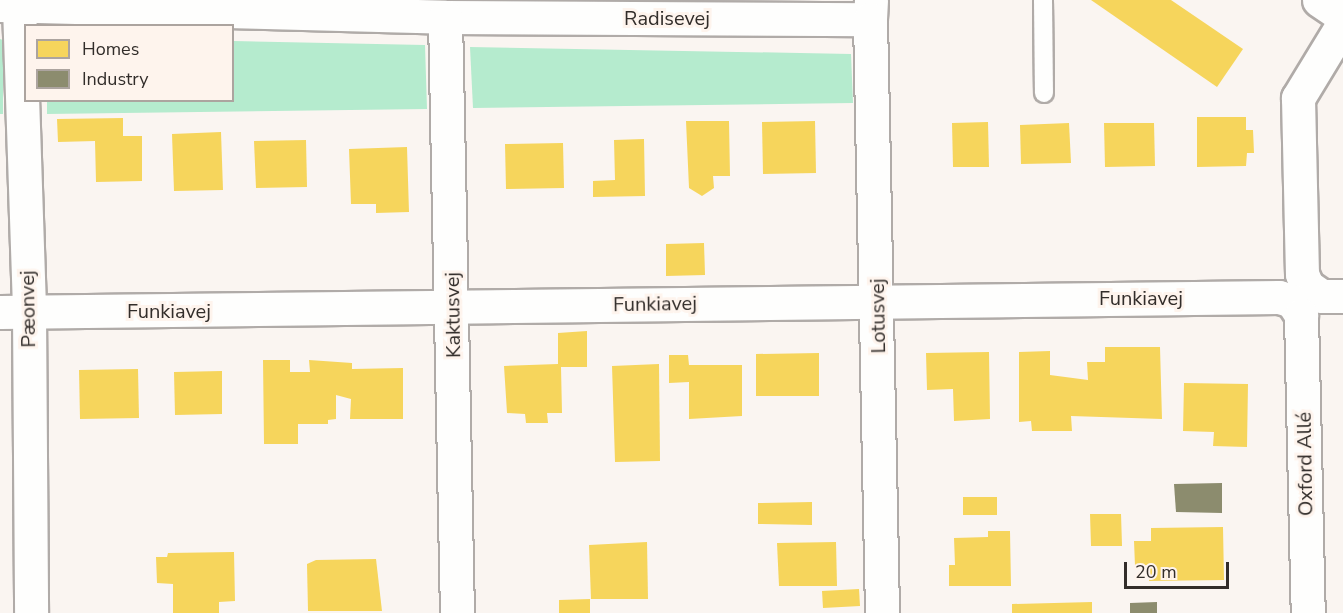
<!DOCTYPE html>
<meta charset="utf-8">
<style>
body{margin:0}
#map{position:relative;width:1343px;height:613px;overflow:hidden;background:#faf5f1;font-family:"Nunito Sans",sans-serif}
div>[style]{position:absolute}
.green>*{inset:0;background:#b5ebce}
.homes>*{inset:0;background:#f6d55c}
.industry>*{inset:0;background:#8c8c6e}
.roads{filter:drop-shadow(2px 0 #b0aba8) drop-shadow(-2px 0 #b0aba8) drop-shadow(0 2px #b0aba8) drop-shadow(0 -2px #b0aba8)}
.service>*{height:18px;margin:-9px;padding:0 9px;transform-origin:9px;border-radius:9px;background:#fefefd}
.minor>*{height:33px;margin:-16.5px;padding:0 16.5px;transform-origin:16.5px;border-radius:16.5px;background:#fefefd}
span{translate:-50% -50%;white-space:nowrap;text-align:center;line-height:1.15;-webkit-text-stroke:6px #fef4ed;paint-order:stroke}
.street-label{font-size:20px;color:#322d2a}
.legend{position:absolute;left:24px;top:24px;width:210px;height:78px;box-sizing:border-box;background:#fef4ed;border:2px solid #aca49f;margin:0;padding:8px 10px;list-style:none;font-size:18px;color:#322d2a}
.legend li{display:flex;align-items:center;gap:12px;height:30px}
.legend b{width:30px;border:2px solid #aca49f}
.scale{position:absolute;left:1124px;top:562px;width:105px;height:27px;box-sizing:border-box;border:3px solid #322d2a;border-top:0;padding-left:8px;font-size:18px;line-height:21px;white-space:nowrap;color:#322d2a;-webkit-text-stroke:4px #fef4ed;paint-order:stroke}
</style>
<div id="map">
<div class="green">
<div style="clip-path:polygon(0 39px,3px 40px,3px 114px,0 114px)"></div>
<div style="clip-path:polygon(233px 41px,425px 45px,427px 109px,47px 114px,47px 101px,232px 100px)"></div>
<div style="clip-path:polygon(470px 47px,851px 54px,853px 103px,473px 108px)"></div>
</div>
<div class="homes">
<div style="clip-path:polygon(1091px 0,1171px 0,1243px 49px,1217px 87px)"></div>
<div style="clip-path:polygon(1197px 117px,1246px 117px,1246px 130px,1253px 130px,1254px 153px,1247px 153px,1246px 166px,1197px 167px)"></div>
<div style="clip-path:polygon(123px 118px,123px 136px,142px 136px,142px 181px,96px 182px,95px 141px,58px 142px,57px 119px)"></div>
<div style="clip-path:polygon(686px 121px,729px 121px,730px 176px,713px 176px,714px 188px,702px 196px,689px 188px)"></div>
<div style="clip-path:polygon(815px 121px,816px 173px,763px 174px,762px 122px)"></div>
<div style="clip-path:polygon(988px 122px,989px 167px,953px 167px,952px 123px)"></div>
<div style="clip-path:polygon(1069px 123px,1071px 163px,1021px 164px,1020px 125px)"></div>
<div style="clip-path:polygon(1104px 123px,1154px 123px,1155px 166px,1105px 167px)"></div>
<div style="clip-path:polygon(221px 132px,223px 190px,174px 191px,172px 134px)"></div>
<div style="clip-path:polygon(644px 139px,645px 196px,593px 197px,593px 181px,615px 180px,614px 140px)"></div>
<div style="clip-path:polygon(306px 140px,307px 187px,256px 188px,254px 141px)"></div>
<div style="clip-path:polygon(563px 143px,564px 188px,506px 189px,505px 144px)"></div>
<div style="clip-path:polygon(407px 147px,409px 212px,376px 213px,376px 204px,351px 204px,349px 149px)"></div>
<div style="clip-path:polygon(704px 243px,705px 275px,666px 276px,666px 244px)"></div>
<div style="clip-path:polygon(587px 331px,587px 367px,561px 367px,562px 413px,547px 413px,548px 423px,526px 423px,525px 414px,507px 413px,504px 366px,558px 364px,558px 333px)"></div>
<div style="clip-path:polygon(1105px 347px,1160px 347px,1162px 419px,1071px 416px,1072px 431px,1032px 431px,1031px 421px,1019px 422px,1019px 352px,1050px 351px,1050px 375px,1088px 380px,1087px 362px,1105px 362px)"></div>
<div style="clip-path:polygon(989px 352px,990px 419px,954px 421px,953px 389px,927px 390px,926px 353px)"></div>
<div style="clip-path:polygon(819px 353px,819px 396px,756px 396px,756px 354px)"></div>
<div style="clip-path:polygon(669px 355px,688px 355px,689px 365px,742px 365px,742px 416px,689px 419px,689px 382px,669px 383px)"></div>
<div style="clip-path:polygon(263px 360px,290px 360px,290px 372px,310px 372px,309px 360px,352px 363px,352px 369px,403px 368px,403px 419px,350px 419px,351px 399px,336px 395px,336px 419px,328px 420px,328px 424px,298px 424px,298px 444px,264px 444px)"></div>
<div style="clip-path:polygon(659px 364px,660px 461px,615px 462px,612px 366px)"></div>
<div style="clip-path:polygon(138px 369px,139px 418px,80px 419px,79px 370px)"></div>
<div style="clip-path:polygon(222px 371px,222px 414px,175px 415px,174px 372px)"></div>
<div style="clip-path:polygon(1184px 383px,1248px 384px,1247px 447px,1213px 446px,1214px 432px,1183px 431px)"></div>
<div style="clip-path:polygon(963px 497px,997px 497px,997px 515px,963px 515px)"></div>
<div style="clip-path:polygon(812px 502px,812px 525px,758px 524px,758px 503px)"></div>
<div style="clip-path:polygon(1090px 514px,1121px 514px,1122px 546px,1091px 546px)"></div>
<div style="clip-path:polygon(1223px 527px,1224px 580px,1149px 581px,1149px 565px,1135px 566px,1134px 541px,1151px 541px,1151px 528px)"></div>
<div style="clip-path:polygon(988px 531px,1010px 531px,1011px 586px,949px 586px,949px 565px,955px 565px,954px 538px,988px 537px)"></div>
<div style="clip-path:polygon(647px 542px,648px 599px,591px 599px,589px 545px)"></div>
<div style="clip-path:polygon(836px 542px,837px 586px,779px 586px,777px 543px)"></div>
<div style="clip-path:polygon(234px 552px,235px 601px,219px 602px,219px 613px,173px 613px,173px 584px,157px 583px,156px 557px,167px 557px,168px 553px)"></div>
<div style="clip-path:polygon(376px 559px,382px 611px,308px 611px,307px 564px,316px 560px)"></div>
<div style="clip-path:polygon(859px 589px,860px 606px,823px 608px,822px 591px)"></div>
<div style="clip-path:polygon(590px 599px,590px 613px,559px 613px,559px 600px)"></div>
<div style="clip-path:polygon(1092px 602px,1092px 613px,1012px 613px,1012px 604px)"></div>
</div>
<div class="industry">
<div style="clip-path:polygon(1222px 483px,1222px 513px,1176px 512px,1174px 484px)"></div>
<div style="clip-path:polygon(1157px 602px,1157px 613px,1130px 613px,1130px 603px)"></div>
</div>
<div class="roads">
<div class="service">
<div style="left:1043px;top:0;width:93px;rotate:89.4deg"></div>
</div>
<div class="minor">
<div style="left:1319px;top:0;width:29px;rotate:34deg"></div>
<div style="left:0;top:5px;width:445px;rotate:1.5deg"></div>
<div style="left:445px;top:17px;width:425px;rotate:0.3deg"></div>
<div style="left:870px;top:19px;width:19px;rotate:-87deg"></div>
<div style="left:19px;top:6px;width:306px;rotate:88.1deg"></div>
<div style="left:29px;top:312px;width:301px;rotate:89.6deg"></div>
<div style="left:445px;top:17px;width:596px;rotate:88.85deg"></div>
<div style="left:870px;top:19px;width:594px;rotate:88.84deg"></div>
<div style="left:1343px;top:24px;width:87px;rotate:121.3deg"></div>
<div style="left:1298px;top:98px;width:176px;rotate:88.7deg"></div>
<div style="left:1302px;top:274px;width:13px;rotate:67deg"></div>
<div style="left:1307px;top:286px;width:18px;rotate:34deg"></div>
<div style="left:1322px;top:296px;width:21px"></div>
<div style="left:0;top:312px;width:1279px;rotate:-0.67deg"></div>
<div style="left:1279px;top:297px;width:14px;rotate:17deg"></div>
<div style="left:1292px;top:301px;width:17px;rotate:57deg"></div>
<div style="left:1301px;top:315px;width:298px;rotate:88.7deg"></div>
</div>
</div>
<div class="street-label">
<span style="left:667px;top:18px">Radisevej</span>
<span style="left:1141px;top:298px">Funkiavej</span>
<span style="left:655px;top:304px;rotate:-1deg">Funkiavej</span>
<span style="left:28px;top:309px;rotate:-91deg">Pæonvej</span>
<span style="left:169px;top:311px">Funkiavej</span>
<span style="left:453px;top:315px;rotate:-91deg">Kaktusvej</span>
<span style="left:878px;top:316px;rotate:-91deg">Lotusvej</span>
<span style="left:1305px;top:464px;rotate:-91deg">Oxford Allé</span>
</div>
<ul class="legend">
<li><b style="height:16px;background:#f6d55c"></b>Homes</li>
<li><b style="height:16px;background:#8c8c6e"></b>Industry</li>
</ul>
<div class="scale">20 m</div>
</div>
